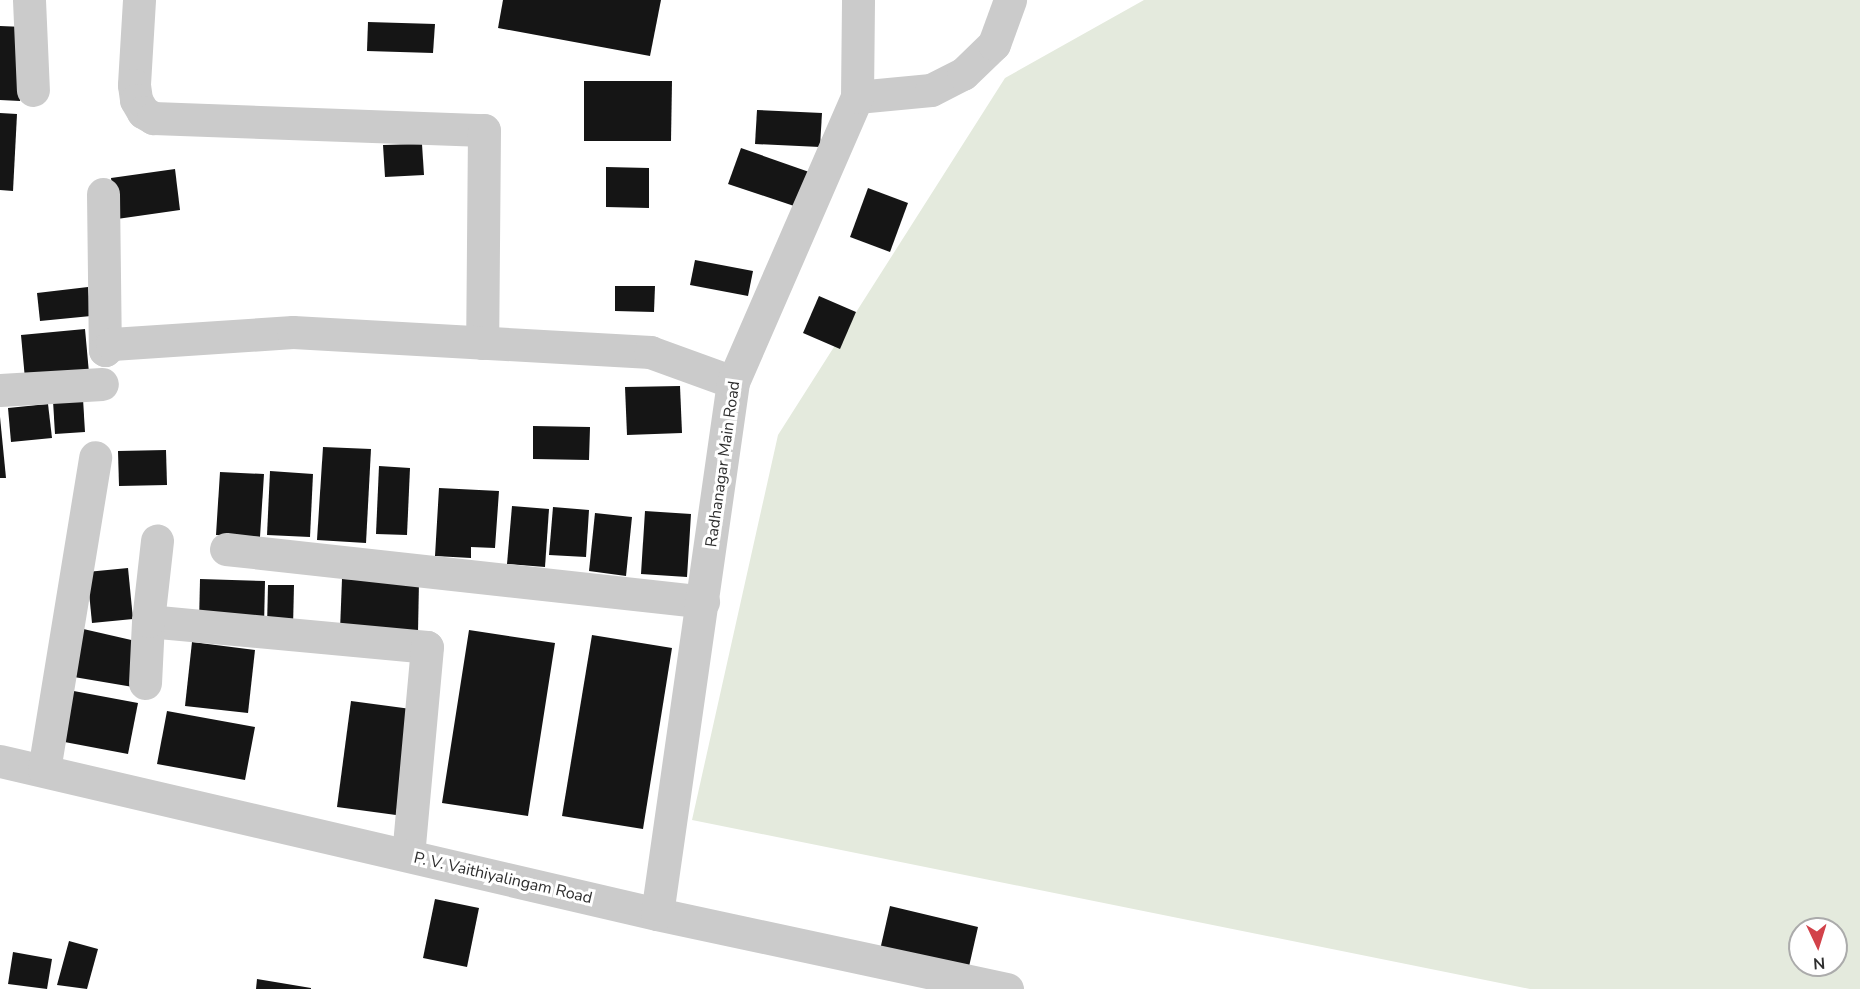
<!DOCTYPE html>
<style>
body{margin:0}
#map{position:relative;width:1860px;height:989px;overflow:hidden;background:#fff;font-family:"Nunito Sans",sans-serif}
div>[style]{position:absolute}
.green>*{inset:0;background:#e4eadd}
.building>*{inset:0;background:#151515}
.minor>*{height:33px;margin:-16.5px;padding:0 16.5px;transform-origin:16.5px;border-radius:16.5px;background:#cbcbcb}
span{translate:-50% -50%;white-space:nowrap;text-align:center;line-height:1.15;-webkit-text-stroke:6px #fff;paint-order:stroke}
.street-label{font-size:16px;color:#2e2e2e}
.north{position:absolute;left:1788px;top:917px;width:60px;height:60px;box-sizing:border-box;background:#fff;border:2px solid #ababab;border-radius:50%;rotate:176deg;font-size:16px;font-weight:700;line-height:24px;text-align:center;color:#2e2e2e}
.north::after{content:'';display:block;margin:auto;width:21px;height:27px;background:#d2424a;clip-path:polygon(50% 0,100% 100%,50% 72%,0 100%)}
</style>
<div id="map">
<div class="green">
<div style="clip-path:polygon(evenodd,1144px 0,1860px 0,1860px 989px,1530px 989px,692px 820px,778px 435px,1005px 78px,1144px 0,1800px 929px,1836px 929px,1836px 965px,1800px 965px,1800px 929px)"></div>
</div>
<div class="building">
<div style="clip-path:polygon(503px 0,661px 0,650px 56px,498px 28px)"></div>
<div style="clip-path:polygon(368px 22px,435px 24px,433px 53px,367px 51px)"></div>
<div style="clip-path:polygon(0 26px,24px 27px,20px 101px,0 100px)"></div>
<div style="clip-path:polygon(584px 81px,672px 81px,671px 141px,584px 141px)"></div>
<div style="clip-path:polygon(757px 110px,822px 113px,820px 147px,755px 144px)"></div>
<div style="clip-path:polygon(0 113px,17px 114px,13px 191px,0 190px)"></div>
<div style="clip-path:polygon(422px 144px,424px 175px,385px 177px,383px 145px)"></div>
<div style="clip-path:polygon(741px 148px,812px 173px,800px 208px,728px 184px)"></div>
<div style="clip-path:polygon(606px 167px,649px 168px,649px 208px,606px 207px)"></div>
<div style="clip-path:polygon(175px 169px,180px 210px,117px 219px,111px 178px)"></div>
<div style="clip-path:polygon(868px 188px,908px 203px,890px 252px,850px 237px)"></div>
<div style="clip-path:polygon(695px 260px,753px 271px,748px 296px,690px 285px)"></div>
<div style="clip-path:polygon(615px 286px,655px 286px,654px 312px,615px 311px)"></div>
<div style="clip-path:polygon(88px 287px,91px 316px,40px 321px,37px 293px)"></div>
<div style="clip-path:polygon(819px 296px,856px 312px,840px 349px,803px 333px)"></div>
<div style="clip-path:polygon(85px 329px,89px 373px,25px 379px,21px 335px)"></div>
<div style="clip-path:polygon(680px 386px,682px 433px,627px 435px,625px 387px)"></div>
<div style="clip-path:polygon(83px 399px,85px 432px,55px 434px,53px 401px)"></div>
<div style="clip-path:polygon(48px 404px,52px 438px,11px 442px,8px 408px)"></div>
<div style="clip-path:polygon(0 417px,6px 478px,0 478px)"></div>
<div style="clip-path:polygon(533px 426px,590px 427px,589px 460px,533px 459px)"></div>
<div style="clip-path:polygon(323px 447px,371px 449px,366px 543px,317px 540px)"></div>
<div style="clip-path:polygon(166px 450px,167px 485px,119px 486px,118px 451px)"></div>
<div style="clip-path:polygon(379px 466px,410px 468px,407px 535px,376px 534px)"></div>
<div style="clip-path:polygon(270px 471px,313px 474px,310px 537px,267px 535px)"></div>
<div style="clip-path:polygon(220px 472px,264px 474px,260px 537px,216px 535px)"></div>
<div style="clip-path:polygon(439px 488px,499px 491px,495px 548px,471px 547px,471px 558px,435px 556px)"></div>
<div style="clip-path:polygon(512px 506px,549px 509px,545px 567px,507px 564px)"></div>
<div style="clip-path:polygon(553px 507px,589px 510px,586px 557px,549px 555px)"></div>
<div style="clip-path:polygon(645px 511px,691px 514px,687px 577px,641px 574px)"></div>
<div style="clip-path:polygon(595px 513px,632px 517px,626px 576px,589px 571px)"></div>
<div style="clip-path:polygon(128px 568px,133px 619px,92px 623px,87px 572px)"></div>
<div style="clip-path:polygon(200px 579px,265px 581px,264px 626px,199px 624px)"></div>
<div style="clip-path:polygon(342px 579px,419px 581px,418px 632px,340px 630px)"></div>
<div style="clip-path:polygon(268px 585px,294px 585px,293px 627px,267px 627px)"></div>
<div style="clip-path:polygon(79px 628px,140px 642px,133px 687px,68px 676px)"></div>
<div style="clip-path:polygon(469px 630px,555px 643px,528px 816px,442px 803px)"></div>
<div style="clip-path:polygon(592px 635px,672px 648px,643px 829px,562px 816px)"></div>
<div style="clip-path:polygon(192px 642px,255px 650px,248px 713px,185px 706px)"></div>
<div style="clip-path:polygon(63px 689px,138px 703px,128px 754px,54px 740px)"></div>
<div style="clip-path:polygon(351px 701px,411px 709px,396px 815px,337px 807px)"></div>
<div style="clip-path:polygon(167px 711px,255px 727px,245px 780px,157px 764px)"></div>
<div style="clip-path:polygon(435px 899px,479px 908px,467px 967px,423px 958px)"></div>
<div style="clip-path:polygon(890px 906px,978px 927px,968px 971px,880px 950px)"></div>
<div style="clip-path:polygon(69px 941px,98px 949px,87px 989px,57px 985px)"></div>
<div style="clip-path:polygon(13px 952px,52px 959px,47px 989px,8px 984px)"></div>
<div style="clip-path:polygon(257px 979px,311px 988px,311px 989px,256px 989px)"></div>
</div>
<div class="minor">
<div style="left:29px;top:0;width:90px;rotate:87.5deg"></div>
<div style="left:139px;top:0;width:85px;rotate:93.4deg"></div>
<div style="left:134px;top:85px;width:15px;rotate:82deg"></div>
<div style="left:136px;top:100px;width:14px;rotate:60deg"></div>
<div style="left:143px;top:112px;width:12px;rotate:31deg"></div>
<div style="left:153px;top:118px;width:331px;rotate:2.1deg"></div>
<div style="left:484px;top:130px;width:213px;rotate:90.5deg"></div>
<div style="left:857px;top:97px;width:74px;rotate:-5.4deg"></div>
<div style="left:931px;top:90px;width:36px;rotate:-27deg"></div>
<div style="left:963px;top:74px;width:43px;rotate:-44.1deg"></div>
<div style="left:994px;top:44px;width:47px;rotate:-70deg"></div>
<div style="left:103px;top:194px;width:156px;rotate:89.3deg"></div>
<div style="left:105px;top:350px;width:9px;rotate:-41deg"></div>
<div style="left:112px;top:344px;width:181px;rotate:-3.8deg"></div>
<div style="left:293px;top:332px;width:358px;rotate:3.2deg"></div>
<div style="left:650px;top:352px;width:88px;rotate:19.9deg"></div>
<div style="left:0;top:390px;width:102px;rotate:-3.4deg"></div>
<div style="left:226px;top:549px;width:480px;rotate:6.3deg"></div>
<div style="left:148px;top:621px;width:280px;rotate:5.3deg"></div>
<div style="left:427px;top:647px;width:209px;rotate:95.2deg"></div>
<div style="left:145px;top:683px;width:62px;rotate:-87.2deg"></div>
<div style="left:148px;top:621px;width:81px;rotate:-83.6deg"></div>
<div style="left:0;top:761px;width:675px;rotate:13.11deg"></div>
<div style="left:657px;top:914px;width:358px;rotate:12.1deg"></div>
<div style="left:44px;top:770px;width:317px;rotate:-80.7deg"></div>
<div style="left:657px;top:914px;width:537px;rotate:-81.87deg"></div>
<div style="left:733px;top:382px;width:311px;rotate:-66.5deg"></div>
<div style="left:857px;top:97px;width:97px;rotate:-89.4deg"></div>
</div>
<div class="street-label">
<span style="left:723px;top:464px;rotate:-82deg">Radhanagar Main Road</span>
<span style="left:503px;top:878px;rotate:13deg">P. V. Vaithiyalingam Road</span>
</div>
<div class="north">N</div>
</div>
